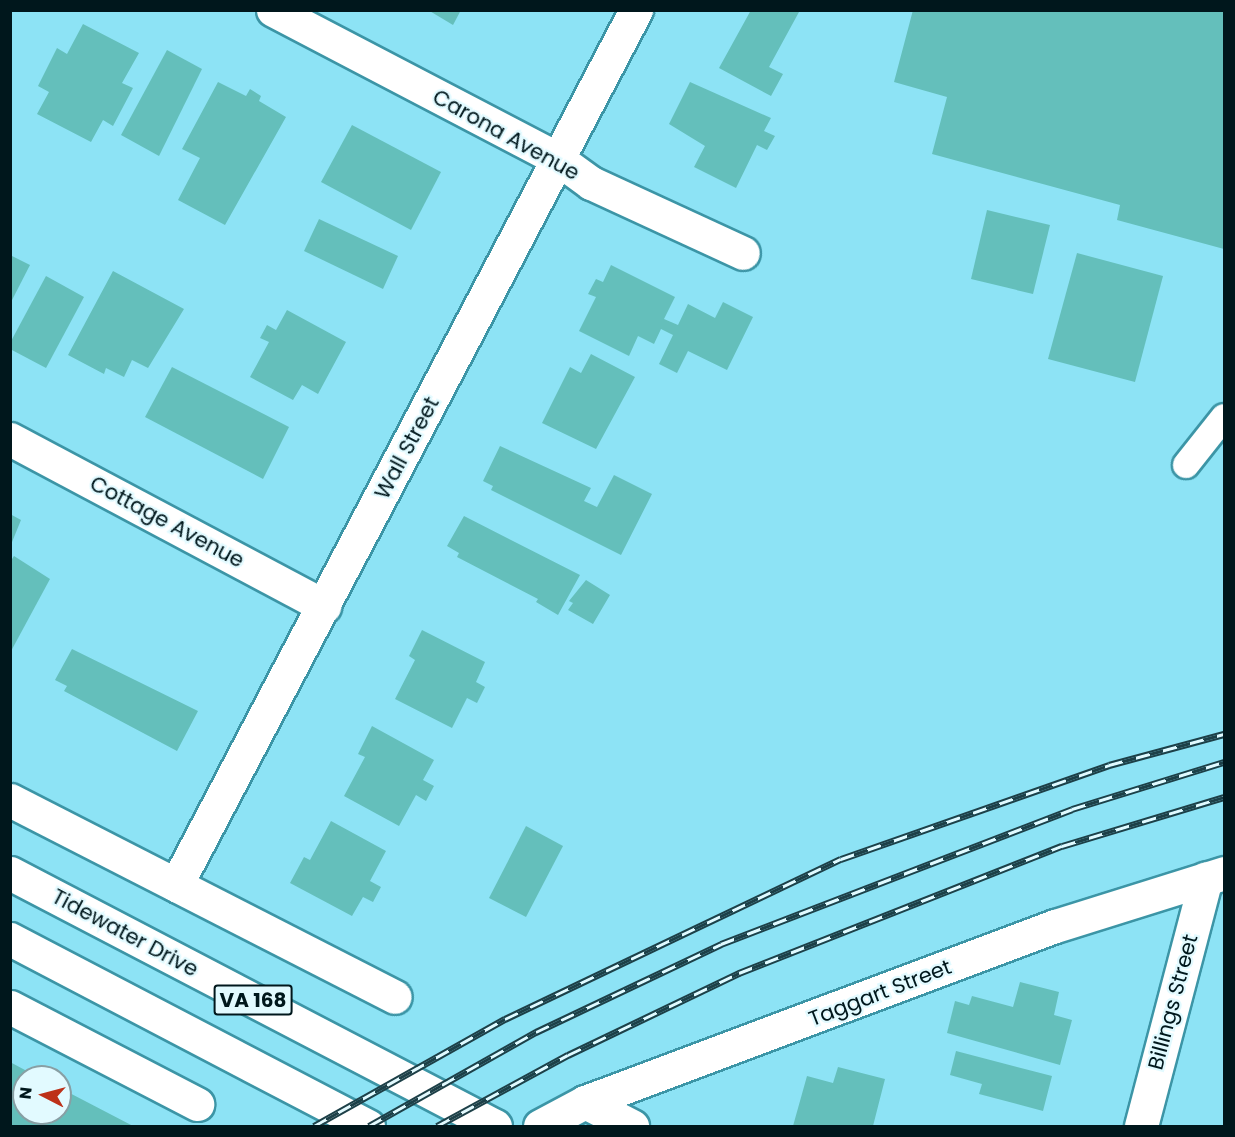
<!DOCTYPE html>
<style>
body{margin:0}
#map{position:relative;width:1235px;height:1137px;overflow:hidden;background:#8de3f5;font-family:Poppins,sans-serif}
div>[style]{position:absolute}
.building>*{inset:0;background:#64bfbb}
.roads{filter:drop-shadow(2px 0 #3c95a6) drop-shadow(-2px 0 #3c95a6) drop-shadow(0 2px #3c95a6) drop-shadow(0 -2px #3c95a6)}
.lane>*{height:26px;margin:-13px;padding:0 13px;transform-origin:13px;border-radius:13px;background:#fff}
.street>*{height:33px;margin:-16.5px;padding:0 16.5px;transform-origin:16.5px;border-radius:16.5px;background:#fff}
.highway>*{height:33px;margin:-16.5px;padding:0 16.5px;transform-origin:16.5px;border-radius:16.5px;background:#fff}
.rail>*{height:7px;margin-top:-3.5px;transform-origin:0;background:repeating-linear-gradient(90deg,#e2faff 0 14px,#1d4048 0 28px);box-sizing:border-box;border-block:2px solid #1d4048}
span{translate:-50% -50%;white-space:nowrap;text-align:center;line-height:1.15;-webkit-text-stroke:4.5px #e2faff;paint-order:stroke}
.shield-label span{padding:2px 4px;background:#e2faff;border:2px solid;border-radius:4px;-webkit-text-stroke-width:0}
.shield-label{font-size:20px;color:#00171c;font-weight:700}
.street-label{font-size:21px;color:#00171c}
.frame{position:absolute;inset:0;border:12px solid #00171c;pointer-events:none}
.north{position:absolute;left:12px;top:1065px;width:60px;height:60px;box-sizing:border-box;background:#e2faff;border:2px solid #889fa4;border-radius:50%;rotate:276deg;font-size:16px;font-weight:700;line-height:24px;text-align:center;color:#00171c}
.north::after{content:'';display:block;margin:auto;width:21px;height:27px;background:#bd3119;clip-path:polygon(50% 0,100% 100%,50% 72%,0 100%)}
</style>
<div id="map">
<div class="building">
<div style="clip-path:polygon(428px 10px,461px 10px,453px 25px)"></div>
<div style="clip-path:polygon(751px 10px,799px 12px,769px 67px,783px 74px,771px 96px,719px 68px)"></div>
<div style="clip-path:polygon(913px 10px,1224px 10px,1224px 249px,1117px 220px,1120px 205px,932px 154px,947px 97px,894px 82px)"></div>
<div style="clip-path:polygon(83px 24px,139px 53px,122px 83px,133px 88px,113px 126px,103px 120px,91px 142px,37px 114px,49px 92px,38px 86px,57px 48px,67px 54px)"></div>
<div style="clip-path:polygon(167px 50px,202px 69px,159px 156px,121px 135px)"></div>
<div style="clip-path:polygon(218px 82px,246px 96px,250px 89px,261px 96px,259px 101px,286px 117px,225px 225px,178px 200px,200px 158px,182px 149px)"></div>
<div style="clip-path:polygon(690px 82px,771px 118px,764px 131px,775px 136px,767px 150px,757px 145px,736px 188px,694px 167px,705px 146px,669px 124px)"></div>
<div style="clip-path:polygon(352px 125px,441px 172px,411px 230px,321px 182px)"></div>
<div style="clip-path:polygon(987px 210px,1050px 225px,1033px 294px,971px 279px)"></div>
<div style="clip-path:polygon(319px 219px,398px 256px,383px 289px,304px 251px)"></div>
<div style="clip-path:polygon(1077px 253px,1163px 276px,1135px 382px,1048px 359px)"></div>
<div style="clip-path:polygon(10px 255px,30px 265px,10px 304px)"></div>
<div style="clip-path:polygon(611px 265px,675px 297px,664px 319px,678px 325px,688px 304px,715px 318px,723px 302px,753px 317px,727px 370px,688px 351px,677px 373px,659px 364px,673px 335px,661px 329px,654px 344px,638px 336px,629px 356px,579px 331px,596px 297px,588px 294px,596px 279px,603px 282px)"></div>
<div style="clip-path:polygon(113px 271px,184px 309px,148px 368px,132px 360px,124px 377px,106px 368px,104px 374px,68px 355px)"></div>
<div style="clip-path:polygon(46px 276px,84px 297px,46px 368px,10px 349px,10px 343px)"></div>
<div style="clip-path:polygon(287px 310px,346px 342px,318px 394px,302px 385px,293px 400px,250px 377px,269px 342px,260px 338px,267px 325px,276px 330px)"></div>
<div style="clip-path:polygon(591px 354px,635px 377px,596px 449px,542px 423px,570px 367px,581px 373px)"></div>
<div style="clip-path:polygon(172px 367px,289px 427px,263px 479px,145px 417px)"></div>
<div style="clip-path:polygon(500px 446px,591px 488px,584px 501px,597px 507px,614px 475px,652px 494px,621px 555px,491px 490px,493px 486px,483px 481px)"></div>
<div style="clip-path:polygon(10px 514px,21px 520px,10px 547px)"></div>
<div style="clip-path:polygon(464px 516px,580px 575px,558px 615px,536px 602px,538px 599px,457px 557px,459px 553px,447px 546px)"></div>
<div style="clip-path:polygon(14px 556px,50px 579px,10px 653px,10px 562px)"></div>
<div style="clip-path:polygon(586px 580px,610px 595px,593px 624px,568px 610px,573px 603px,569px 601px)"></div>
<div style="clip-path:polygon(422px 630px,485px 662px,476px 682px,485px 687px,477px 703px,467px 698px,452px 728px,395px 699px,415px 660px,409px 656px)"></div>
<div style="clip-path:polygon(72px 649px,198px 711px,177px 751px,64px 691px,67px 686px,55px 680px)"></div>
<div style="clip-path:polygon(372px 726px,434px 760px,423px 780px,434px 786px,426px 801px,416px 795px,399px 826px,344px 796px,365px 757px,358px 754px)"></div>
<div style="clip-path:polygon(331px 821px,386px 851px,370px 881px,381px 887px,373px 902px,363px 897px,352px 916px,290px 883px,304px 857px,310px 860px)"></div>
<div style="clip-path:polygon(526px 826px,563px 846px,526px 917px,489px 898px)"></div>
<div style="clip-path:polygon(1020px 982px,1059px 992px,1054px 1015px,1072px 1020px,1060px 1065px,947px 1033px,955px 1001px,969px 1005px,972px 996px,1013px 1007px)"></div>
<div style="clip-path:polygon(956px 1051px,1052px 1076px,1043px 1111px,979px 1094px,982px 1084px,950px 1075px)"></div>
<div style="clip-path:polygon(10px 1062px,38px 1077px,24px 1077px,24px 1113px,60px 1113px,60px 1088px,133px 1126px,10px 1126px)"></div>
<div style="clip-path:polygon(838px 1067px,885px 1079px,873px 1126px,793px 1126px,807px 1076px,833px 1083px)"></div>
</div>
<div class="roads">
<div class="lane">
<div style="left:1186px;top:465px;width:61px;rotate:-51.6deg"></div>
</div>
<div class="street">
<div style="left:273px;top:10px;width:322px;rotate:27.6deg"></div>
<div style="left:558px;top:159px;width:41px;rotate:36deg"></div>
<div style="left:591px;top:183px;width:167px;rotate:24.7deg"></div>
<div style="left:10px;top:439px;width:356px;rotate:28deg"></div>
<div style="left:10px;top:800px;width:432px;rotate:27.1deg"></div>
<div style="left:176px;top:885px;width:989px;rotate:-62.27deg"></div>
<div style="left:10px;top:1007px;width:211px;rotate:27.4deg"></div>
<div style="left:585px;top:1102px;width:53px;rotate:27.1deg"></div>
<div style="left:540px;top:1126px;width:51px;rotate:-28.1deg"></div>
<div style="left:585px;top:1102px;width:502px;rotate:-20.53deg"></div>
<div style="left:1055px;top:926px;width:177px;rotate:-17.4deg"></div>
<div style="left:1141px;top:1126px;width:256px;rotate:-75.3deg"></div>
</div>
<div class="highway">
<div style="left:10px;top:873px;width:547px;rotate:27.55deg"></div>
<div style="left:10px;top:939px;width:404px;rotate:27.6deg"></div>
</div>
</div>
<div class="rail">
<div style="left:314px;top:1126px;width:219px;rotate:-29.3deg"></div>
<div style="left:505px;top:1019px;width:372px;rotate:-25.5deg"></div>
<div style="left:841px;top:859px;width:284px;rotate:-19.3deg"></div>
<div style="left:1109px;top:765px;width:119px;rotate:-15.1deg"></div>
<div style="left:369px;top:1126px;width:192px;rotate:-29.4deg"></div>
<div style="left:536px;top:1032px;width:205px;rotate:-25.4deg"></div>
<div style="left:721px;top:944px;width:376px;rotate:-21deg"></div>
<div style="left:1072px;top:809px;width:159px;rotate:-17.2deg"></div>
<div style="left:437px;top:1126px;width:149px;rotate:-28.5deg"></div>
<div style="left:568px;top:1055px;width:190px;rotate:-25.6deg"></div>
<div style="left:739px;top:973px;width:347px;rotate:-21.5deg"></div>
<div style="left:1062px;top:846px;width:169px;rotate:-16.8deg"></div>
</div>
<div class="shield-label">
<span style="left:253px;top:1000px">VA 168</span>
</div>
<div class="street-label">
<span style="left:506px;top:135px;rotate:29deg">Carona Avenue</span>
<span style="left:407px;top:448px;rotate:-62deg">Wall Street</span>
<span style="left:167px;top:522px;rotate:28deg">Cottage Avenue</span>
<span style="left:125px;top:933px;rotate:28deg">Tidewater Drive</span>
<span style="left:880px;top:993px;rotate:-21deg">Taggart Street</span>
<span style="left:1173px;top:1002px;rotate:-75deg">Billings Street</span>
</div>
<div class="frame"></div>
<div class="north">N</div>
</div>
